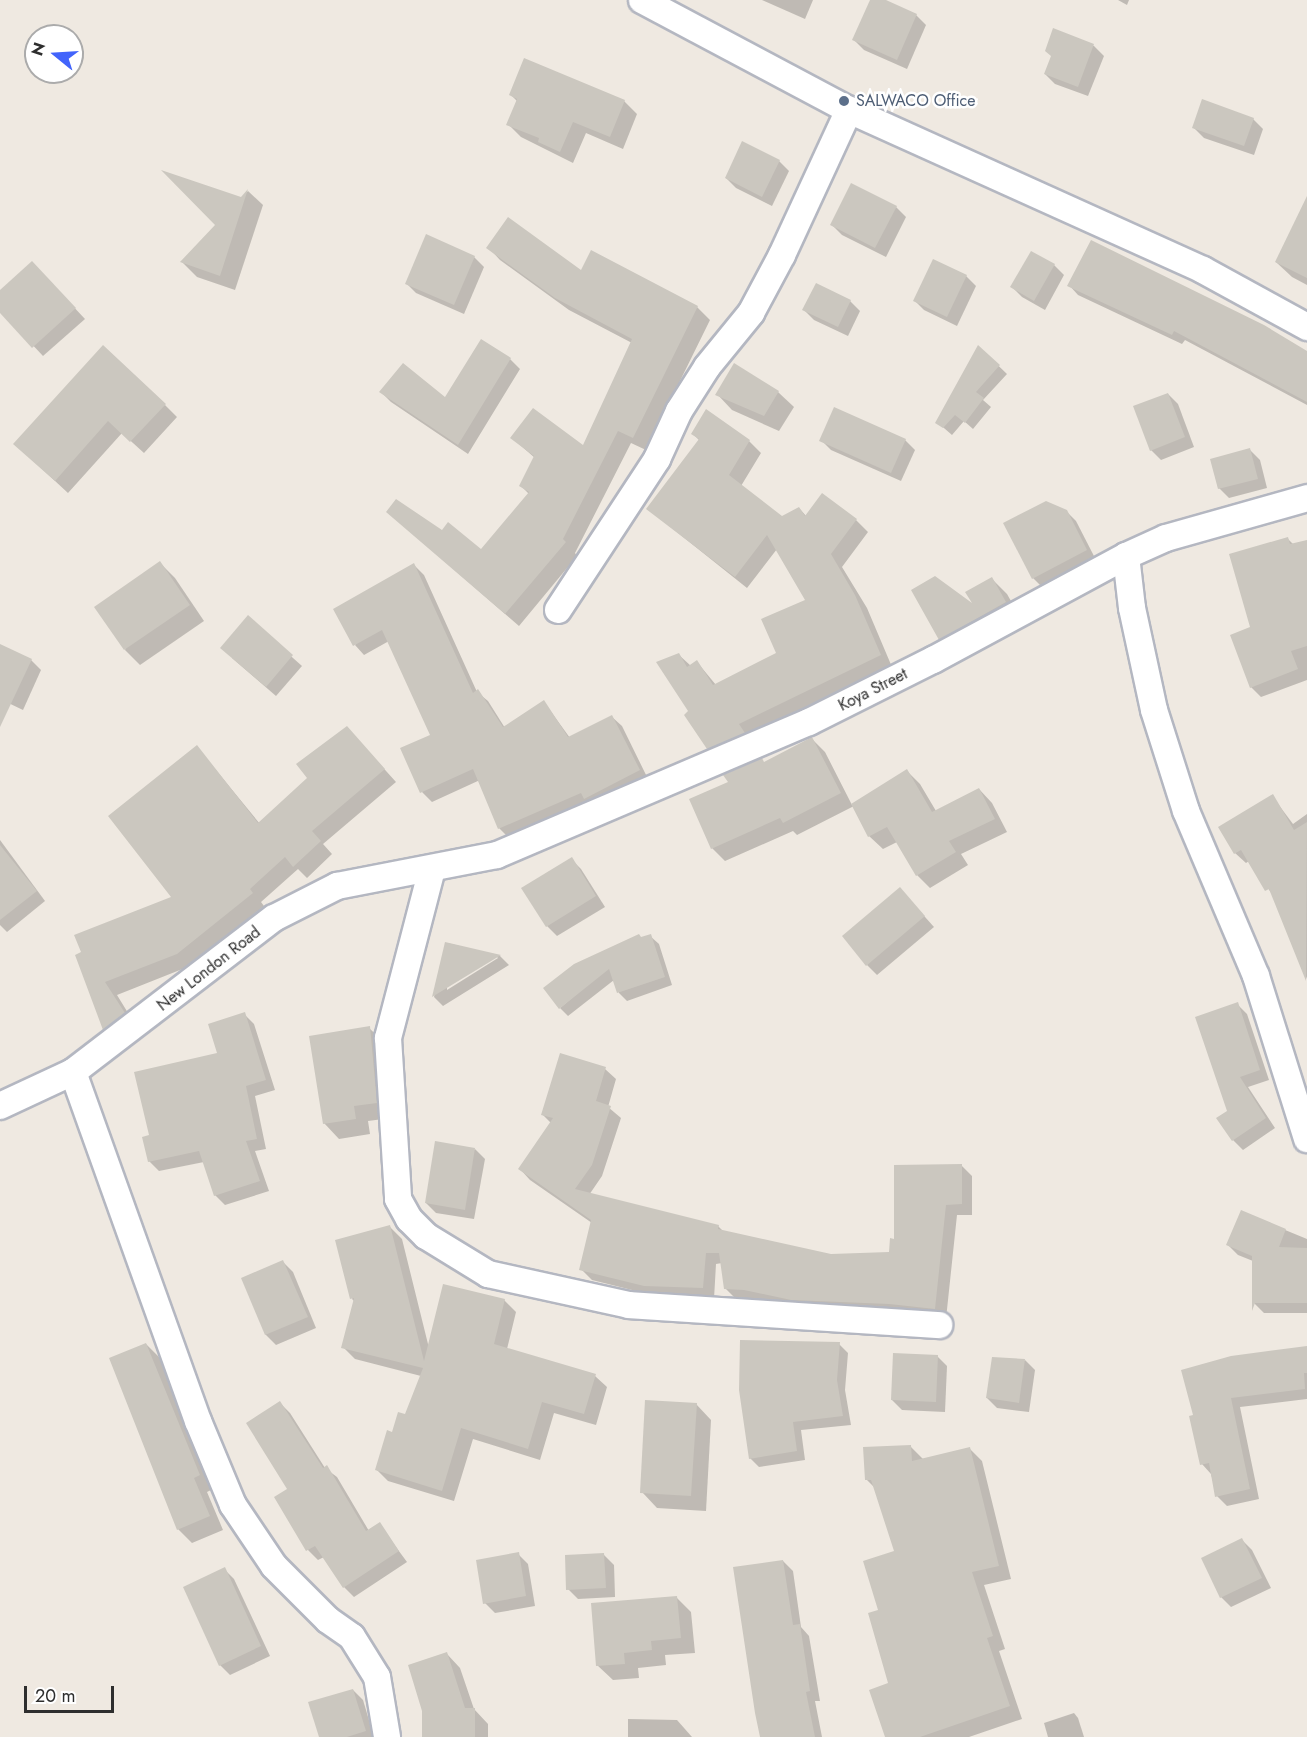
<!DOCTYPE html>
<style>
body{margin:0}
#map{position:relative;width:1307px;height:1737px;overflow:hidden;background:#efe9e1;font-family:Jost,sans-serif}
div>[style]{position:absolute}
.shadow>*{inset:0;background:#0003}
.building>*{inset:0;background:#cbc7bf}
.roads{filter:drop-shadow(2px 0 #b4b7c1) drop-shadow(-2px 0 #b4b7c1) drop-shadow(0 2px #b4b7c1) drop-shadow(0 -2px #b4b7c1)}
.street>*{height:26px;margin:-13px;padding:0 13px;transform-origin:13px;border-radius:13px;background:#fff}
.dots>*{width:16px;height:16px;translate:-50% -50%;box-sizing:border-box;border:3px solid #fff;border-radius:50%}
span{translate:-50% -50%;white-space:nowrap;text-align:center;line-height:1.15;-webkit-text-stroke:5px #fff;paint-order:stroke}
.service-label{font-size:16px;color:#4e5e75}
.left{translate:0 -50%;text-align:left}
.street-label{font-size:16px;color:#2e2e2e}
.north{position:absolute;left:24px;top:24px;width:60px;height:60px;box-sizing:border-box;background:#fff;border:2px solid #ababab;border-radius:50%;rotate:288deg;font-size:16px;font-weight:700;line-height:24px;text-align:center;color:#2e2e2e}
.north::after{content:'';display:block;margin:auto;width:21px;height:27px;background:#4264fb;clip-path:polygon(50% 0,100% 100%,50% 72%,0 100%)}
.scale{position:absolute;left:24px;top:1686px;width:90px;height:27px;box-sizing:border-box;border:3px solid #2e2e2e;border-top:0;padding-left:8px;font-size:18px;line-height:21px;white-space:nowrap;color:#2e2e2e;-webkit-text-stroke:4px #fff;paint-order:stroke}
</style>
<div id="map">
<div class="shadow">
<div style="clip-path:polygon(762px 0,813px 0,805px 19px)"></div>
<div style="clip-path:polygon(871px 0,882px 0,916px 15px,926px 25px,907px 69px,864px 50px,854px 40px)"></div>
<div style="clip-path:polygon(1118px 0,1129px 0,1127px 5px)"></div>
<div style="clip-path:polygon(1054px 30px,1094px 46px,1104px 56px,1088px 96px,1055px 84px,1045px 74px,1052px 56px)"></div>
<div style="clip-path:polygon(511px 95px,624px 101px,637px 114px,623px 149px,586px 133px,573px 163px,521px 137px,508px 124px,518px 102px)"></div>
<div style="clip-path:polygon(1253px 119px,1263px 129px,1254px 155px,1204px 138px,1194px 128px)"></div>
<div style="clip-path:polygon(779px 161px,789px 171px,772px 206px,736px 188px,726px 178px)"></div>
<div style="clip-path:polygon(248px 191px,263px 205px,235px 290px,197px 277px,182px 262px)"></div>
<div style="clip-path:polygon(896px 207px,906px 217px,886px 257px,842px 235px,832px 225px)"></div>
<div style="clip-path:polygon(1307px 210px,1307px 285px,1292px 277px,1276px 262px)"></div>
<div style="clip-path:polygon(488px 247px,697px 307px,710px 320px,646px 450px,631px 443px,575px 553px,577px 556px,519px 626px,388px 512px,442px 532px,482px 551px,529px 494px,521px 486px,535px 458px,512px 438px,583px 448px,632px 343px,569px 310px,500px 260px)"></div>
<div style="clip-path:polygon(474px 257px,484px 267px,464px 314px,416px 293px,406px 283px)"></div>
<div style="clip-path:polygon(1054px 265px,1064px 275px,1045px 310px,1022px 297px,1012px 287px)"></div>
<div style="clip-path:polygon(42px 273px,85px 319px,43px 356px,0 310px,0 292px)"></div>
<div style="clip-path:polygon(966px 276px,976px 286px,957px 326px,924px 310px,914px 300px)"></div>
<div style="clip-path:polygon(1069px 285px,1307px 352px,1307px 405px,1185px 340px,1182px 344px,1078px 295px)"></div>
<div style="clip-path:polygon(850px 301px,860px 311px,848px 336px,814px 320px,804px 310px)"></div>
<div style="clip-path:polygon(979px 347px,1007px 374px,983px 400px,991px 407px,973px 429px,964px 421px,952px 435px,937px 422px)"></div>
<div style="clip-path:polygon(510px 359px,520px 369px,468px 454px,391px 402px,381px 392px,446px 399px)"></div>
<div style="clip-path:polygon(734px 365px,778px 392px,794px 407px,779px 431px,732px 410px,717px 394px)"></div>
<div style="clip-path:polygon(1168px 394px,1178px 404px,1194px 447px,1161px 460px,1151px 450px)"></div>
<div style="clip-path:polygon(165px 405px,177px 417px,144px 453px,122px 433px,68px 493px,15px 444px)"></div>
<div style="clip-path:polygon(693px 434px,749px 441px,761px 453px,741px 486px,782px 518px,799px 508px,807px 517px,856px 520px,868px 532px,842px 567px,867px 608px,892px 667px,750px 736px,720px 760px,708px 748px,689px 711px,679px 655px,691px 666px,697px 662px,716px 685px,777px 654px,807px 601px,777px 549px,747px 588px,648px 509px,700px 441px)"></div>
<div style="clip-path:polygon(821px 440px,905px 440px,915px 450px,901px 481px,831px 450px)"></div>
<div style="clip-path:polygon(1250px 450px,1260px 460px,1267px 488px,1229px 498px,1219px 488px)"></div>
<div style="clip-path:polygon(1066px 511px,1076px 521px,1096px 560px,1043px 588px,1033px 578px)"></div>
<div style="clip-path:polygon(1288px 539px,1294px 545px,1307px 541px,1307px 680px,1261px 697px,1251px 687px,1252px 628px)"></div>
<div style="clip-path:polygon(160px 563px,175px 578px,204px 621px,140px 665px,125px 650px)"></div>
<div style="clip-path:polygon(414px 565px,424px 575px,477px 692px,488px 701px,505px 728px,544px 702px,570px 738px,612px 717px,622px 726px,649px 781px,509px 838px,499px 828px,480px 780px,432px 802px,422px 792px,432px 735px,389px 641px,364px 655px,355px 645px)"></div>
<div style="clip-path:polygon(992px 579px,1007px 594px,1020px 617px,955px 654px,940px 639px,977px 608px)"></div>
<div style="clip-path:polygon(248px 618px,302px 666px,276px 696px,232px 658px)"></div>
<div style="clip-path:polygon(0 645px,31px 660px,41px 670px,23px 710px,0 699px)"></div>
<div style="clip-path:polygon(812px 739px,825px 752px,852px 805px,907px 771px,920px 784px,936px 811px,979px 789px,992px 803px,1007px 832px,961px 854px,968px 865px,930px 888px,917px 875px,897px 842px,883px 849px,869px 836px,854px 806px,797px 835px,793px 831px,725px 861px,712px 848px,730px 783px)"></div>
<div style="clip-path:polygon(359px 741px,396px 782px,323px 844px,332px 854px,307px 878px,298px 869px,261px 902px,264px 906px,190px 966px,117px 995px,136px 1026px,117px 1041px,105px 1029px,77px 956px,173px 898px,197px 747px,260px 824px)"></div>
<div style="clip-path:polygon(1272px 796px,1293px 824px,1307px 814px,1307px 979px,1274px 897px,1249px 861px,1246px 863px,1235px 853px)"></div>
<div style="clip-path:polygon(0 840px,45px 901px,7px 932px,0 925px)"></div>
<div style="clip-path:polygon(571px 859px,581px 869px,605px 907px,557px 936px,547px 926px)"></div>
<div style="clip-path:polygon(900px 889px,934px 927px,877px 975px,867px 965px)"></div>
<div style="clip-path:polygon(650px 936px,659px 944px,672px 985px,627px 1001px,619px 993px,614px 980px,568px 1016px,560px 1008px,642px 939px)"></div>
<div style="clip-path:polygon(evenodd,447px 943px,500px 956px,509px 965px,443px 1006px,434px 997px,447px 943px,496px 956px,498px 958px,447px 990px,447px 986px,496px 956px)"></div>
<div style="clip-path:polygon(1237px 1004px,1247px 1014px,1269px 1080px,1248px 1087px,1275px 1128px,1243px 1150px,1233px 1140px,1229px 1112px)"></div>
<div style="clip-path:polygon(244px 1014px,254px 1024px,275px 1090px,255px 1096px,266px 1149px,255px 1151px,269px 1191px,225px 1205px,215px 1195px,204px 1162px,159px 1171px,149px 1161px,151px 1136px,218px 1054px)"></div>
<div style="clip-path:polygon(369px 1028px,385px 1043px,391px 1118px,368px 1121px,370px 1134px,339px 1139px,324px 1123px)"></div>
<div style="clip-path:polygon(605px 1069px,616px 1079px,608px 1107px,621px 1118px,602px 1176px,589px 1195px,718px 1226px,723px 1231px,831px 1255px,890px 1253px,895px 1240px,961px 1165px,972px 1176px,972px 1215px,957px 1215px,946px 1319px,803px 1311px,756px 1300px,736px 1299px,725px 1288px,722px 1263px,716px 1264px,714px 1299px,656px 1296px,592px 1280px,581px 1269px,592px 1223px,530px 1180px,520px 1169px,551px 1123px,542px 1114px)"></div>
<div style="clip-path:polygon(475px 1149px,485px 1159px,474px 1219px,436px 1213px,426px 1203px)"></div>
<div style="clip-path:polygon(1242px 1212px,1307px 1239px,1307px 1313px,1264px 1313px,1254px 1303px,1253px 1261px,1238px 1255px,1228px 1245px)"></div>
<div style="clip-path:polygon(390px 1227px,402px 1239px,429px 1348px,504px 1300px,516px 1312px,507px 1349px,595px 1376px,607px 1387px,596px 1425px,554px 1413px,540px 1460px,473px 1439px,454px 1501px,388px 1481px,376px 1469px,393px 1434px,406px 1416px,421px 1376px,355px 1359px,343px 1347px,355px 1302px,352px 1299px)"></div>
<div style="clip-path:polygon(283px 1262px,293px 1272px,316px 1328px,276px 1345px,266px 1335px,243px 1279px)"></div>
<div style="clip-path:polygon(146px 1344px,160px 1358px,213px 1489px,207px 1492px,223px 1530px,192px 1543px,178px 1529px,111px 1359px)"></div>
<div style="clip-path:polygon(839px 1344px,848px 1353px,845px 1390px,851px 1425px,801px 1430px,805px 1460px,759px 1467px,750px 1458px)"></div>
<div style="clip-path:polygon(1307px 1347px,1307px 1399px,1240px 1407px,1259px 1499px,1227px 1506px,1217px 1496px,1211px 1474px,1202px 1464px,1191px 1417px)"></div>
<div style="clip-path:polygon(937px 1356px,947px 1366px,945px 1412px,902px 1410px,892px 1400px)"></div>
<div style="clip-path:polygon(1025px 1360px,1035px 1370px,1029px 1412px,997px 1408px,987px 1398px)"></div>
<div style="clip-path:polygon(280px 1403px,290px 1413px,325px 1468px,337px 1477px,369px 1531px,379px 1524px,407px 1562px,354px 1597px,344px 1587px,324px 1557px,318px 1560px,308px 1550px,277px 1497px,290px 1490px)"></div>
<div style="clip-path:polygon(696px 1404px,711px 1420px,706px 1511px,657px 1508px,642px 1492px)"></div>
<div style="clip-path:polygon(910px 1446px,924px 1460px,969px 1448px,982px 1461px,1011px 1579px,984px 1585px,1005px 1649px,999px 1651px,1022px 1719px,969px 1737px,886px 1737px,890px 1684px,879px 1611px,896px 1552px,876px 1489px,866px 1479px)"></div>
<div style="clip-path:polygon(1242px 1540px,1252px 1550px,1271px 1588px,1231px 1607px,1221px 1597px)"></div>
<div style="clip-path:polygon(518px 1554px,528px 1564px,535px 1606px,495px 1613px,485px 1603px)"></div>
<div style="clip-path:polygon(604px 1555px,614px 1565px,615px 1597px,578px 1599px,568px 1589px)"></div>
<div style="clip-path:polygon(783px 1561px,793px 1571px,801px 1627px,809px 1636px,820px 1701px,815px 1701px,822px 1737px,761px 1737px)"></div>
<div style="clip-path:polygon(224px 1569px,234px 1579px,270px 1656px,230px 1675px,220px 1665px)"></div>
<div style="clip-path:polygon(676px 1597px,691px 1612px,695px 1653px,665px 1655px,666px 1665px,638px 1668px,639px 1678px,613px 1680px,597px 1665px)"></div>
<div style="clip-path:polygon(447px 1654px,460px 1668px,474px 1709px,488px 1724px,488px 1737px,424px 1737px)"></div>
<div style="clip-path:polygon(353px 1690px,363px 1700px,374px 1737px,320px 1737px)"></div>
<div style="clip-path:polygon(1074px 1713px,1078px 1718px,1084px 1737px,1048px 1737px,1044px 1723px)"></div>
<div style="clip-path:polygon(628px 1719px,677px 1720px,692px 1737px,628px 1737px)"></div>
</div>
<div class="building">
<div style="clip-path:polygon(870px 0,886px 0,917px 14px,897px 60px,852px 40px)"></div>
<div style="clip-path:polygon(1053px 28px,1094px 44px,1078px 87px,1044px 74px,1051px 56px,1045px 51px)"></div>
<div style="clip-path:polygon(524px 58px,625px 100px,610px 137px,573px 122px,560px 152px,538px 142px,539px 138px,506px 125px,517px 99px,509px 95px)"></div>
<div style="clip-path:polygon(1202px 99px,1254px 118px,1244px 146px,1192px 128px)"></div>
<div style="clip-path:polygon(742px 141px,780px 160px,762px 197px,725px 178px)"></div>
<div style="clip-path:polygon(161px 170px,241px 197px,248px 189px,220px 276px,180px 262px,215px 225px)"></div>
<div style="clip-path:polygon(851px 183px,897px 206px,875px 248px,830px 225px)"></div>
<div style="clip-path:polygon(1307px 196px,1307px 278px,1275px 262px)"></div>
<div style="clip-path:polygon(508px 217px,581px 270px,591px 250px,698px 306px,633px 438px,618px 431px,563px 539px,566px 542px,505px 614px,386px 512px,396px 499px,442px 530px,448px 522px,481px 549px,529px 492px,519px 486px,534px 456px,510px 438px,533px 408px,583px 445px,632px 339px,555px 298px,486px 248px)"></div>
<div style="clip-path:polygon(426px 234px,475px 256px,454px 305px,405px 284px)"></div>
<div style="clip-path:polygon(1091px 240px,1264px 325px,1307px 351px,1307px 402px,1174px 331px,1172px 335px,1067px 286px)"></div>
<div style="clip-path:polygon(1031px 251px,1055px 264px,1034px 301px,1010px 287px)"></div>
<div style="clip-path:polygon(933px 259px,967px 275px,947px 317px,913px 301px)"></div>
<div style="clip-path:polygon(32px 261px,76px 308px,32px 348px,0 313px,0 290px)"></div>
<div style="clip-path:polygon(816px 283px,851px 300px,838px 327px,802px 310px)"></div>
<div style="clip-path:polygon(481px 339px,511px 358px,458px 445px,379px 392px,403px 363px,445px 397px)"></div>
<div style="clip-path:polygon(103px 345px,166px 404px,130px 442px,108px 421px,55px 481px,13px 444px)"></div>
<div style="clip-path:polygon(978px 345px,1000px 365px,976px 392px,984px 398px,965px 423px,955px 415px,943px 428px,935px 423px)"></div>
<div style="clip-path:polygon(734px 363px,779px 391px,764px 416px,715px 395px)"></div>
<div style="clip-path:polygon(1168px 393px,1185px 437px,1150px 451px,1133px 406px)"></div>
<div style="clip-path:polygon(834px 407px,906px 439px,891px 473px,819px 441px)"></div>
<div style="clip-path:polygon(706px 409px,750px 440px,729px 475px,782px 516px,799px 507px,805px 516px,822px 493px,857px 519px,831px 554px,855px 595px,881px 655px,739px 724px,745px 733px,707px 749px,684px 715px,688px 711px,656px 662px,679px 653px,687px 667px,697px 660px,713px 685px,776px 653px,761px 619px,805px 600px,767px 535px,735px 577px,646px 509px,699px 439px,691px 434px)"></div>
<div style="clip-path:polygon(1250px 448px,1258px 479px,1218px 489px,1210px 459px)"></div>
<div style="clip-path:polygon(1046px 501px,1067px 510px,1087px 550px,1032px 579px,1003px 523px)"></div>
<div style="clip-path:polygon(1288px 537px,1290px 544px,1307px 540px,1307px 646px,1291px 651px,1298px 669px,1250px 688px,1230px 635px,1250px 627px,1229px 554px)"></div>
<div style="clip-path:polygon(160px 561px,190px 605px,124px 650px,94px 607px)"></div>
<div style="clip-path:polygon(414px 563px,473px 693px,478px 689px,503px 727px,544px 700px,568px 737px,612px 715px,640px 770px,584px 799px,581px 793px,498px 829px,473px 769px,420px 793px,400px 748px,430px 735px,382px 630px,353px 646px,333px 609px)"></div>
<div style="clip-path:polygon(935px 576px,972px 603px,965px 592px,992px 577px,1006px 602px,939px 640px,911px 590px)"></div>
<div style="clip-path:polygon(248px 615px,293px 655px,266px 687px,220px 648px)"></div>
<div style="clip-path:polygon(0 644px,32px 659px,0 727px)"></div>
<div style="clip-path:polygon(347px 726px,385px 769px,312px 831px,321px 841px,293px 867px,285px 857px,250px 889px,253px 893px,177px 954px,105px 982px,125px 1013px,103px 1030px,75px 955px,81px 952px,74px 935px,171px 897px,108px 816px,197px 745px,258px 823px,307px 778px,296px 764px)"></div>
<div style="clip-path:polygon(812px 737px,841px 793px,783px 823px,780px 818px,711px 849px,689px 799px,728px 782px,723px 775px,762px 758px,764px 762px)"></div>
<div style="clip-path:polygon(907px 769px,932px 812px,979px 788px,995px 819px,949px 841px,956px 852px,916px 876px,887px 827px,868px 837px,851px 804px)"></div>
<div style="clip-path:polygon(1273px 794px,1294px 830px,1307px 822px,1306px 981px,1269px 889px,1265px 891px,1241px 850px,1234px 854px,1218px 827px)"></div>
<div style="clip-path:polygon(0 845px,37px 891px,0 920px)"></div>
<div style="clip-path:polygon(572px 857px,596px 896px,546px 927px,521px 888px)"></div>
<div style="clip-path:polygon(900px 887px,925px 916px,866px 966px,842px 936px)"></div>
<div style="clip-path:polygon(639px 934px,641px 937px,651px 934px,665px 977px,617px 993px,609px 969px,559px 1009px,543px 988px,574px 964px)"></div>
<div style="clip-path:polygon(445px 942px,501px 955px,432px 997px)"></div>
<div style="clip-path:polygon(1238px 1002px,1260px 1070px,1240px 1077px,1266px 1118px,1232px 1141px,1216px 1118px,1227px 1111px,1195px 1017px)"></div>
<div style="clip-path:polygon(245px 1012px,266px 1080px,246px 1086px,257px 1139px,246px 1141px,260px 1181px,214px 1196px,199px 1151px,148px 1162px,142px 1137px,149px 1135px,134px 1072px,217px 1053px,208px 1024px)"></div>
<div style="clip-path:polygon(370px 1026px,377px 1103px,354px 1106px,356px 1119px,323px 1124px,309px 1036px)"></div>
<div style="clip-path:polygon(560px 1053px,606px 1067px,596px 1101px,611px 1106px,592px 1165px,575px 1189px,719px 1225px,718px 1229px,831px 1254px,889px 1252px,890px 1238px,894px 1239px,894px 1165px,962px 1164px,962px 1204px,946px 1205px,935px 1309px,889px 1304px,791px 1300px,744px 1290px,724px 1289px,719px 1253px,706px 1253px,703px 1288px,644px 1286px,579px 1270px,591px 1220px,518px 1169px,553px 1118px,541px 1115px)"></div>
<div style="clip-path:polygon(435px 1141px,475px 1148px,465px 1210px,425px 1203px)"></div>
<div style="clip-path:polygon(1241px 1210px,1286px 1229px,1279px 1247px,1307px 1248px,1307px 1303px,1255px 1303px,1252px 1311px,1252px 1256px,1226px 1245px)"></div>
<div style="clip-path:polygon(390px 1225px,424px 1361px,443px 1284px,505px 1299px,494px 1344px,596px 1374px,584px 1414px,542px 1402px,528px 1449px,461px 1428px,442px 1491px,375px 1470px,387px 1430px,392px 1432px,398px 1412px,405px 1414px,423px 1368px,341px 1348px,354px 1298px,350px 1299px,335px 1240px)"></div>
<div style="clip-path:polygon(283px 1260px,308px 1317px,265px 1335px,241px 1278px)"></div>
<div style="clip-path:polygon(740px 1340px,840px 1342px,837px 1380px,843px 1416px,793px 1422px,797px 1451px,749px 1459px,739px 1390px)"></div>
<div style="clip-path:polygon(146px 1343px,200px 1475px,194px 1478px,210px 1516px,177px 1530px,109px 1358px)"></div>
<div style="clip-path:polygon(1307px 1346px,1307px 1373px,1304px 1373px,1305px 1389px,1231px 1398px,1250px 1489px,1215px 1497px,1209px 1463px,1200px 1465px,1189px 1416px,1193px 1415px,1181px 1370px,1231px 1356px)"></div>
<div style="clip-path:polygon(893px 1353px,938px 1355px,936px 1402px,891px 1400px)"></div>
<div style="clip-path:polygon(992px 1357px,1025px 1359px,1019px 1403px,986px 1398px)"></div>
<div style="clip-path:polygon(645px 1400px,697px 1403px,691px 1496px,640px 1493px)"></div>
<div style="clip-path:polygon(280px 1401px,323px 1468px,327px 1465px,366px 1531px,380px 1522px,399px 1551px,343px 1588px,315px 1546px,306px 1551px,274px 1497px,287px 1489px,246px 1423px)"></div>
<div style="clip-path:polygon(911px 1445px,912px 1461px,970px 1447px,999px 1566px,972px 1572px,993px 1636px,987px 1638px,1010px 1706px,920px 1737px,885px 1737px,869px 1690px,888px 1683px,868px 1613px,878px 1610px,863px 1561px,894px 1551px,871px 1480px,865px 1480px,863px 1447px)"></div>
<div style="clip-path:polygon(1242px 1538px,1262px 1578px,1220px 1598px,1201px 1558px)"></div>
<div style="clip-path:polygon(519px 1552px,526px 1596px,483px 1604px,476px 1560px)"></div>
<div style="clip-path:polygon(604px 1553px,606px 1588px,566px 1590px,565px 1555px)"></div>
<div style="clip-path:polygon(783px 1560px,793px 1625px,800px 1624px,810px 1691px,806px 1692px,815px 1737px,760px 1737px,755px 1713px,733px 1567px)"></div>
<div style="clip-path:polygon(225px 1567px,261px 1646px,219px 1666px,183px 1587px)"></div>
<div style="clip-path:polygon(677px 1596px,681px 1638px,651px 1641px,652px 1650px,624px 1653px,625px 1664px,596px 1666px,591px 1603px)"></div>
<div style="clip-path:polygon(447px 1652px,465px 1708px,475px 1708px,475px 1737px,422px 1737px,422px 1711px,408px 1665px)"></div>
<div style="clip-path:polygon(353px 1689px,366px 1731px,347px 1737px,319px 1737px,308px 1702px)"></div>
</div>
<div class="roads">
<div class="street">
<div style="left:642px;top:0;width:234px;rotate:28deg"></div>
<div style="left:849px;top:110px;width:388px;rotate:24.3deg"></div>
<div style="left:1203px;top:270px;width:119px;rotate:28.7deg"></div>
<div style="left:1126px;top:556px;width:52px;rotate:83.4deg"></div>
<div style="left:1132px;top:608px;width:104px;rotate:77.8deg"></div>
<div style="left:1154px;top:710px;width:106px;rotate:72.4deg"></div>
<div style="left:1186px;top:811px;width:179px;rotate:67deg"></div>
<div style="left:1256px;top:976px;width:171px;rotate:72.6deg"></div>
<div style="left:558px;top:610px;width:181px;rotate:-56.7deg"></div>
<div style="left:657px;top:459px;width:53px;rotate:-65.4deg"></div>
<div style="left:679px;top:411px;width:52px;rotate:-57.5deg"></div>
<div style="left:707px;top:367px;width:70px;rotate:-50.8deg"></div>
<div style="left:751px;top:313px;width:66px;rotate:-61.9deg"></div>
<div style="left:782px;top:255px;width:160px;rotate:-65.2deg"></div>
<div style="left:432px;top:869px;width:175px;rotate:104.6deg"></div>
<div style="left:388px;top:1038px;width:161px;rotate:86.4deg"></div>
<div style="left:398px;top:1199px;width:23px;rotate:61deg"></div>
<div style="left:409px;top:1219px;width:24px;rotate:45deg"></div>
<div style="left:426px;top:1236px;width:73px;rotate:31.5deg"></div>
<div style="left:488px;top:1274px;width:144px;rotate:12.4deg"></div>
<div style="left:629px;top:1305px;width:311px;rotate:3.7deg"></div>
<div style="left:73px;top:1072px;width:371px;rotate:70.3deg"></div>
<div style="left:198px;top:1421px;width:91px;rotate:67.4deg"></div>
<div style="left:233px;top:1505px;width:73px;rotate:56.1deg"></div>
<div style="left:274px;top:1566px;width:76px;rotate:45deg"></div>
<div style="left:328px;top:1620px;width:29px;rotate:35deg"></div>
<div style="left:352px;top:1637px;width:47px;rotate:58deg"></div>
<div style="left:377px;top:1677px;width:61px;rotate:80.5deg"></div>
<div style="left:0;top:1106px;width:81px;rotate:-25deg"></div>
<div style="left:73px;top:1072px;width:253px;rotate:-37.5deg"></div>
<div style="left:274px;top:918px;width:71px;rotate:-26.9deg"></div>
<div style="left:337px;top:886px;width:163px;rotate:-11deg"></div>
<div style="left:497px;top:855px;width:339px;rotate:-23.1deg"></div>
<div style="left:809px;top:722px;width:139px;rotate:-26.6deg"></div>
<div style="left:933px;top:660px;width:219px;rotate:-28.3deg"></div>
<div style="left:1126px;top:556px;width:44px;rotate:-24.2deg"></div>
<div style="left:1166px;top:538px;width:147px;rotate:-15.8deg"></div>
</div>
</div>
<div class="dots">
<div style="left:844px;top:101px;background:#5c6f8a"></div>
</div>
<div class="service-label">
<span class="left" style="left:856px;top:101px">SALWACO Office</span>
</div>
<div class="street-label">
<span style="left:873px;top:690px;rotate:-27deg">Koya Street</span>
<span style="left:209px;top:969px;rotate:-38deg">New London Road</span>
</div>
<div class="north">N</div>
<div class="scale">20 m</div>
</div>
